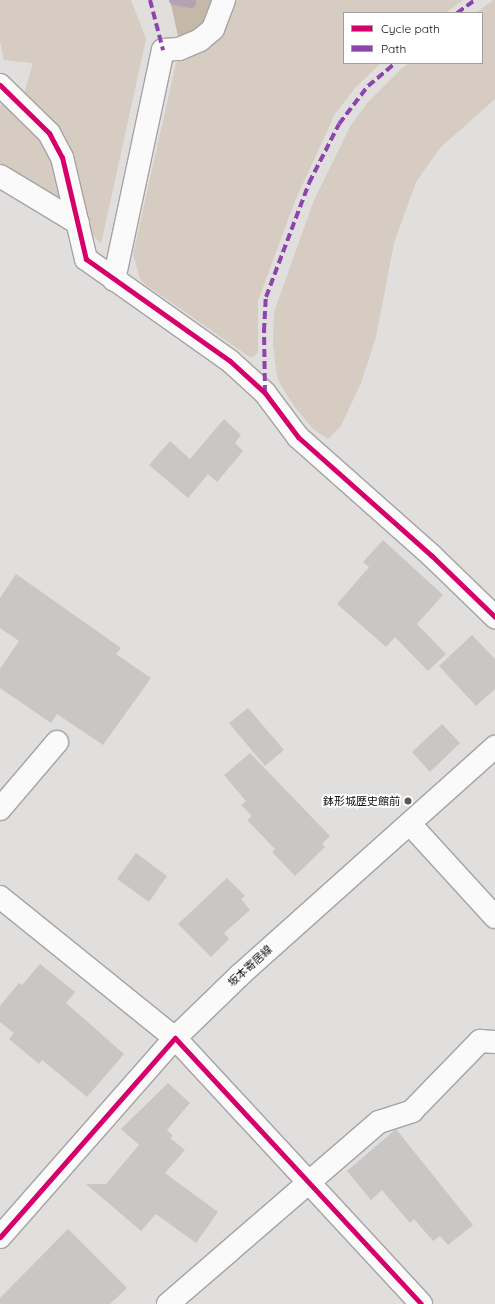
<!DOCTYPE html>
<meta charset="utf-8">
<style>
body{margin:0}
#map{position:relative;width:495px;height:1304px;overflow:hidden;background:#e1dede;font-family:Quicksand,"Noto Sans JP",sans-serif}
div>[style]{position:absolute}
.green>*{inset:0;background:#d6ccc1}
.forest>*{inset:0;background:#c5b8a8}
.stream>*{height:10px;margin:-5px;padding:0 5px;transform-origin:5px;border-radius:5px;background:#b6a2b4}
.building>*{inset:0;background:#c8c7c6}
.roads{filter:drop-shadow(1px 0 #a5a3a3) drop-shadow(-1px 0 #a5a3a3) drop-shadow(0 1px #a5a3a3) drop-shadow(0 -1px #a5a3a3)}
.minor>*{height:22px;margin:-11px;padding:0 11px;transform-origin:11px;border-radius:11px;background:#fafafa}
.major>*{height:22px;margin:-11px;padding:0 11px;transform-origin:11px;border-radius:11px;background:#fafafa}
.quiet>*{height:4px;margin-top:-2px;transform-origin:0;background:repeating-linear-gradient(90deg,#8e44ad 0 8px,transparent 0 12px)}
.cycleway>*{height:5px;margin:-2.5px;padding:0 2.5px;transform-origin:2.5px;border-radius:2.5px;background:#d6006c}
.dots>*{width:11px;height:11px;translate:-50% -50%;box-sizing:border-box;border:2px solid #fff;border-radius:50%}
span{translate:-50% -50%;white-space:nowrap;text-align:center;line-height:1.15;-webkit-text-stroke:3.5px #fff;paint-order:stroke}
.poi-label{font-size:11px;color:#100e0e}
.right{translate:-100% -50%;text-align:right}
.street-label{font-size:11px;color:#100e0e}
.legend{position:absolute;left:343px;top:12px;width:140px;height:52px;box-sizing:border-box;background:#fff;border:1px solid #9f9f9f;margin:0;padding:5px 7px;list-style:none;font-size:12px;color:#100e0e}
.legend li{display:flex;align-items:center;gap:8px;height:20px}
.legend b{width:20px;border:1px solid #9f9f9f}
</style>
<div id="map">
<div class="green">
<div style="clip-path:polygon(0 0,131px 0,146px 39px,101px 244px,91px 233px,24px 94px,33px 63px,4px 60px,0 41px)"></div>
<div style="clip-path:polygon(234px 0,463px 0,446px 13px,344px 13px,344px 63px,381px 63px,356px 87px,335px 114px,295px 201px,258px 301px,258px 353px,251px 358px,146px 285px,140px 279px,133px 254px,176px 63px,178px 59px,204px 52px,216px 41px)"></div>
<div style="clip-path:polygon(493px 0,495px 0,495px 99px,440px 148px,416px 182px,394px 243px,376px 337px,361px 383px,341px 426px,328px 439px,313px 429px,294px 406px,282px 387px,277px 377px,273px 344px,274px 312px,314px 200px,351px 125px,368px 102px,401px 69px,409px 63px,482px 63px,482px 13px,476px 13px)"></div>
<div style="clip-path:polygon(5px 103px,38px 133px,48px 151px,67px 205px,0 173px,0 105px)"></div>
</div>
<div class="forest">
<div style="clip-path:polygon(170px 0,217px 0,208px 25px,182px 39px,178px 36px)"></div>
</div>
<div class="stream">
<div style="left:174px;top:0;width:17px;rotate:10deg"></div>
<div style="left:191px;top:3px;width:3px;rotate:-90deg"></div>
</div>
<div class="building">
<div style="clip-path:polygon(224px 419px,241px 435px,235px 443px,243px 451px,217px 482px,208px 474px,188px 498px,149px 465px,170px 441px,190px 459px)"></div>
<div style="clip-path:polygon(383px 540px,443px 595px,417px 624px,446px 654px,428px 671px,395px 637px,386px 647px,337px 604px,369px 567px,363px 562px)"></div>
<div style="clip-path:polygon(16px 574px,121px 648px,116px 654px,151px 678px,103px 745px,57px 714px,51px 723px,0 688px,0 669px,19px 641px,0 628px,0 598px)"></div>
<div style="clip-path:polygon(472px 635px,495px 659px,495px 689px,476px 706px,439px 666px)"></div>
<div style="clip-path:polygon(248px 708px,284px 750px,265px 766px,229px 723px)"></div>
<div style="clip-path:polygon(442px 724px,460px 743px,430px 772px,412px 752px)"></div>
<div style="clip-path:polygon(250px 753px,330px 836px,322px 844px,325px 847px,295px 876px,272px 852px,275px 849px,247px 820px,252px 816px,241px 805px,246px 801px,224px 775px)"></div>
<div style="clip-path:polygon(136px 853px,167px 876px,149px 902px,117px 879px)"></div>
<div style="clip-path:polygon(227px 878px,245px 896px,241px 899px,250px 910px,224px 933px,229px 939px,211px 957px,178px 924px)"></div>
<div style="clip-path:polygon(40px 964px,75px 992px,66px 1003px,124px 1054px,87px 1097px,42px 1060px,39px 1064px,9px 1039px,14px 1033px,0 1022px,0 1006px,19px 983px,22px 985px)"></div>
<div style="clip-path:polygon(168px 1083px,190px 1103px,167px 1130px,173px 1136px,170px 1138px,185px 1150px,165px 1173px,218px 1212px,196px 1243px,156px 1214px,141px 1231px,86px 1184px,106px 1184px,139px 1145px,121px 1129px)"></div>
<div style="clip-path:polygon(396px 1129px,473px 1225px,448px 1245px,440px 1236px,433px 1241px,414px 1219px,410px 1223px,382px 1190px,371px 1200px,347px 1171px)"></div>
<div style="clip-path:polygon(68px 1229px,127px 1288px,110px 1304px,0 1304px,0 1298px)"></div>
</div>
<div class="roads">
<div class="minor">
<div style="left:0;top:85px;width:69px;rotate:44.4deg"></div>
<div style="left:49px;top:133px;width:27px;rotate:62deg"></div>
<div style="left:62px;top:157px;width:105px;rotate:76.8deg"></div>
<div style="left:86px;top:259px;width:176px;rotate:35.3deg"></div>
<div style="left:230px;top:361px;width:47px;rotate:42.4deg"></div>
<div style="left:265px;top:393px;width:55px;rotate:53.1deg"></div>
<div style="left:298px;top:437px;width:179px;rotate:41.6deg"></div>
<div style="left:432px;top:556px;width:88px;rotate:44.1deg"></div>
<div style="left:0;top:176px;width:91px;rotate:31.1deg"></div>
<div style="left:114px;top:280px;width:235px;rotate:-78deg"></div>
<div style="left:163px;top:50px;width:16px;rotate:-4deg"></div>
<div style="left:179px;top:49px;width:23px;rotate:-23deg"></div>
<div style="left:200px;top:40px;width:17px;rotate:-40deg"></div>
<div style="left:213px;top:29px;width:31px;rotate:-69deg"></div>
<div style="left:0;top:809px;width:88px;rotate:-49.6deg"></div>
<div style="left:410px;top:824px;width:126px;rotate:47.6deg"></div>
<div style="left:0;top:1237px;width:265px;rotate:-48.7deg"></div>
<div style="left:175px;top:1038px;width:362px;rotate:47.2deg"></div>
<div style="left:168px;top:1304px;width:279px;rotate:-40.8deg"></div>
<div style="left:379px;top:1122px;width:35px;rotate:-18deg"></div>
<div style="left:412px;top:1111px;width:98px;rotate:-45.8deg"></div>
<div style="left:480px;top:1041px;width:15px;rotate:4deg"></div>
</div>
<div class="major">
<div style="left:0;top:897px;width:225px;rotate:38.9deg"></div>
<div style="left:175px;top:1038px;width:92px;rotate:-44.1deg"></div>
<div style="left:241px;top:974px;width:341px;rotate:-41.8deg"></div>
</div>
</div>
<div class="quiet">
<div style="left:150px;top:0;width:52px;rotate:75.4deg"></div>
<div style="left:457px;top:13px;width:22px;rotate:-36deg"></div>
<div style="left:265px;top:393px;width:62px;rotate:-90.9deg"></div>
<div style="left:264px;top:331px;width:34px;rotate:-87deg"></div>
<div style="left:266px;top:297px;width:122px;rotate:-69.3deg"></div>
<div style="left:309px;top:183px;width:66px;rotate:-63deg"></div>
<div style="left:339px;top:124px;width:48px;rotate:-52.7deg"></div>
<div style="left:368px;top:86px;width:35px;rotate:-40deg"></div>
</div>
<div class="cycleway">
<div style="left:0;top:85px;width:69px;rotate:44.4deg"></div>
<div style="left:49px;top:133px;width:27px;rotate:62deg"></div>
<div style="left:62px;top:157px;width:105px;rotate:76.8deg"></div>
<div style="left:86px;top:259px;width:176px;rotate:35.3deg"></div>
<div style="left:230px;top:361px;width:47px;rotate:42.4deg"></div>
<div style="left:265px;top:393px;width:55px;rotate:53.1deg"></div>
<div style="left:298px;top:437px;width:179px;rotate:41.6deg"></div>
<div style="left:432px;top:556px;width:88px;rotate:44.1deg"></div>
<div style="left:0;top:1237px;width:265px;rotate:-48.7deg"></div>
<div style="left:175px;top:1038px;width:362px;rotate:47.2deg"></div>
</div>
<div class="dots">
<div style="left:408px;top:801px;background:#595757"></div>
</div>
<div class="poi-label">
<span class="right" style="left:400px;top:801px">鉢形城歴史館前</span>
</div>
<div class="street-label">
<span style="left:250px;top:966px;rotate:-42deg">坂本寄居線</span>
</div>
<ul class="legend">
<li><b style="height:5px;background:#d6006c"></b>Cycle path</li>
<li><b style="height:5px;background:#8e44ad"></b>Path</li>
</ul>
</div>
